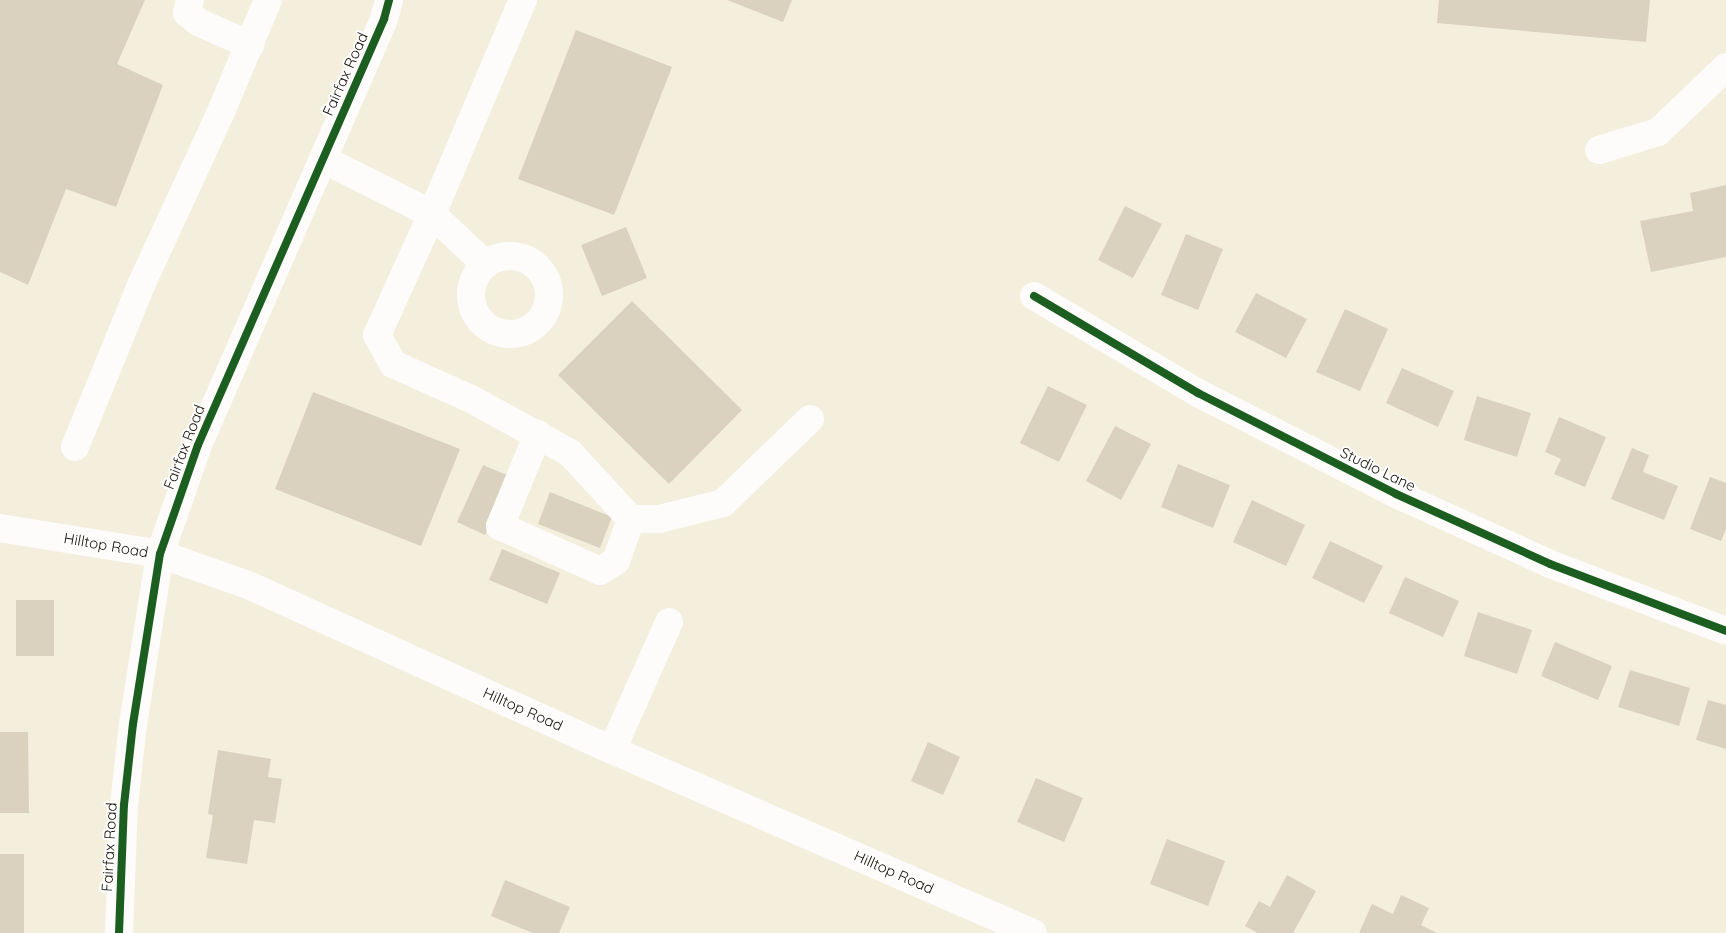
<!DOCTYPE html>
<style>
body{margin:0}
#map{position:relative;width:1726px;height:933px;overflow:hidden;background:#f4eedd;font-family:Quicksand,sans-serif}
div>[style]{position:absolute}
.building>*{inset:0;background:#dad2be}
.minor>*{height:28px;margin:-14px;padding:0 14px;transform-origin:14px;border-radius:14px;background:#fdfcfa}
.minor>.ring{margin:-14px;padding:0;box-sizing:content-box;background:none;border:28px solid #fdfcfa;border-radius:50%}
.major>*{height:28px;margin:-14px;padding:0 14px;transform-origin:14px;border-radius:14px;background:#fdfcfa}
.cycleway>*{height:8px;margin:-4px;padding:0 4px;transform-origin:4px;border-radius:4px;background:#1b5e20}
span{translate:-50% -50%;white-space:nowrap;text-align:center;line-height:1.15;-webkit-text-stroke:4px #fff;paint-order:stroke}
.street-label{font-size:15px;color:#171309}
</style>
<div id="map">
<div class="building">
<div style="clip-path:polygon(0 0,145px 0,117px 64px,163px 85px,116px 207px,66px 189px,28px 285px,0 272px)"></div>
<div style="clip-path:polygon(727px 0,792px 0,783px 22px)"></div>
<div style="clip-path:polygon(1439px 0,1650px 0,1646px 42px,1437px 23px)"></div>
<div style="clip-path:polygon(576px 30px,672px 67px,614px 215px,518px 179px)"></div>
<div style="clip-path:polygon(1726px 185px,1726px 257px,1651px 272px,1640px 221px,1693px 211px,1690px 193px)"></div>
<div style="clip-path:polygon(1125px 206px,1162px 224px,1133px 278px,1098px 260px)"></div>
<div style="clip-path:polygon(626px 227px,647px 278px,602px 296px,581px 245px)"></div>
<div style="clip-path:polygon(1186px 234px,1223px 249px,1198px 310px,1161px 295px)"></div>
<div style="clip-path:polygon(1256px 293px,1307px 319px,1286px 358px,1235px 332px)"></div>
<div style="clip-path:polygon(632px 301px,742px 410px,669px 484px,558px 375px)"></div>
<div style="clip-path:polygon(1345px 309px,1388px 329px,1360px 391px,1316px 372px)"></div>
<div style="clip-path:polygon(1402px 368px,1454px 391px,1438px 427px,1386px 403px)"></div>
<div style="clip-path:polygon(1048px 386px,1087px 405px,1059px 462px,1020px 443px)"></div>
<div style="clip-path:polygon(313px 392px,460px 449px,421px 546px,275px 489px)"></div>
<div style="clip-path:polygon(1477px 396px,1531px 413px,1517px 457px,1464px 440px)"></div>
<div style="clip-path:polygon(1559px 417px,1606px 437px,1585px 487px,1554px 474px,1561px 459px,1545px 452px)"></div>
<div style="clip-path:polygon(1115px 426px,1151px 444px,1121px 500px,1086px 481px)"></div>
<div style="clip-path:polygon(1632px 448px,1649px 455px,1643px 472px,1678px 486px,1664px 520px,1611px 499px)"></div>
<div style="clip-path:polygon(1178px 464px,1230px 485px,1213px 528px,1161px 507px)"></div>
<div style="clip-path:polygon(483px 465px,512px 477px,485px 535px,457px 522px)"></div>
<div style="clip-path:polygon(1710px 477px,1726px 483px,1726px 529px,1721px 541px,1690px 529px)"></div>
<div style="clip-path:polygon(550px 492px,612px 517px,600px 548px,538px 524px)"></div>
<div style="clip-path:polygon(1252px 500px,1305px 525px,1286px 566px,1233px 542px)"></div>
<div style="clip-path:polygon(1330px 541px,1383px 566px,1364px 603px,1312px 578px)"></div>
<div style="clip-path:polygon(502px 549px,560px 573px,547px 604px,489px 580px)"></div>
<div style="clip-path:polygon(1405px 577px,1459px 601px,1443px 637px,1389px 613px)"></div>
<div style="clip-path:polygon(16px 600px,54px 600px,54px 656px,16px 656px)"></div>
<div style="clip-path:polygon(1478px 612px,1532px 630px,1517px 674px,1464px 656px)"></div>
<div style="clip-path:polygon(1555px 642px,1612px 666px,1598px 700px,1541px 676px)"></div>
<div style="clip-path:polygon(1630px 670px,1690px 688px,1679px 726px,1618px 707px)"></div>
<div style="clip-path:polygon(1708px 700px,1726px 705px,1726px 749px,1696px 740px)"></div>
<div style="clip-path:polygon(0 732px,28px 732px,29px 813px,0 813px)"></div>
<div style="clip-path:polygon(928px 742px,960px 757px,943px 795px,911px 781px)"></div>
<div style="clip-path:polygon(218px 750px,271px 759px,268px 777px,282px 779px,275px 823px,254px 820px,247px 864px,206px 858px,213px 815px,208px 814px)"></div>
<div style="clip-path:polygon(1036px 778px,1083px 798px,1064px 842px,1017px 822px)"></div>
<div style="clip-path:polygon(1167px 839px,1225px 861px,1208px 906px,1150px 884px)"></div>
<div style="clip-path:polygon(0 854px,24px 854px,24px 933px,0 933px)"></div>
<div style="clip-path:polygon(1287px 875px,1316px 891px,1293px 933px,1258px 933px,1245px 926px,1259px 901px,1270px 907px)"></div>
<div style="clip-path:polygon(505px 880px,570px 907px,559px 933px,533px 933px,491px 916px)"></div>
<div style="clip-path:polygon(1401px 895px,1429px 908px,1421px 925px,1437px 933px,1359px 933px,1372px 904px,1393px 914px)"></div>
</div>
<div class="minor">
<div style="left:190px;top:0;width:13px;rotate:103deg"></div>
<div style="left:187px;top:13px;width:16px;rotate:38deg"></div>
<div style="left:200px;top:23px;width:55px;rotate:23.7deg"></div>
<div style="left:1599px;top:150px;width:62px;rotate:-17deg"></div>
<div style="left:1658px;top:132px;width:94px;rotate:-43.7deg"></div>
<div style="left:323px;top:159px;width:122px;rotate:26.8deg"></div>
<div style="left:432px;top:214px;width:233px;rotate:-67deg"></div>
<div class="ring" style="left:471px;top:256px;width:50px;height:50px"></div>
<div style="left:485px;top:264px;width:73px;rotate:-136.7deg"></div>
<div style="left:432px;top:214px;width:133px;rotate:114.4deg"></div>
<div style="left:377px;top:335px;width:33px;rotate:61deg"></div>
<div style="left:393px;top:364px;width:85px;rotate:24.2deg"></div>
<div style="left:471px;top:399px;width:113px;rotate:28.6deg"></div>
<div style="left:570px;top:453px;width:90px;rotate:47.3deg"></div>
<div style="left:631px;top:519px;width:28px"></div>
<div style="left:659px;top:519px;width:66px;rotate:-14deg"></div>
<div style="left:723px;top:503px;width:121px;rotate:-44deg"></div>
<div style="left:1034px;top:296px;width:191px;rotate:30.6deg"></div>
<div style="left:1198px;top:393px;width:222px;rotate:27deg"></div>
<div style="left:1396px;top:494px;width:169px;rotate:24.4deg"></div>
<div style="left:1550px;top:564px;width:188px;rotate:20.8deg"></div>
<div style="left:538px;top:434px;width:100px;rotate:112.4deg"></div>
<div style="left:500px;top:526px;width:110px;rotate:24.2deg"></div>
<div style="left:600px;top:571px;width:19px;rotate:-32deg"></div>
<div style="left:616px;top:561px;width:45px;rotate:-70.3deg"></div>
<div style="left:75px;top:447px;width:175px;rotate:-67.8deg"></div>
<div style="left:141px;top:285px;width:188px;rotate:-65.2deg"></div>
<div style="left:220px;top:114px;width:124px;rotate:-67.2deg"></div>
<div style="left:612px;top:750px;width:140px;rotate:-66deg"></div>
<div style="left:119px;top:933px;width:128px;rotate:-87.8deg"></div>
<div style="left:124px;top:805px;width:81px;rotate:-83.7deg"></div>
<div style="left:133px;top:724px;width:172px;rotate:-81deg"></div>
<div style="left:160px;top:554px;width:115px;rotate:-70.8deg"></div>
<div style="left:198px;top:445px;width:465px;rotate:-66.4deg"></div>
<div style="left:384px;top:19px;width:20px;rotate:-75deg"></div>
</div>
<div class="major">
<div style="left:0;top:528px;width:162px;rotate:9.2deg"></div>
<div style="left:160px;top:554px;width:93px;rotate:19.4deg"></div>
<div style="left:248px;top:585px;width:400px;rotate:24.4deg"></div>
<div style="left:612px;top:750px;width:459px;rotate:23.5deg"></div>
</div>
<div class="cycleway">
<div style="left:1034px;top:296px;width:191px;rotate:30.6deg"></div>
<div style="left:1198px;top:393px;width:222px;rotate:27deg"></div>
<div style="left:1396px;top:494px;width:169px;rotate:24.4deg"></div>
<div style="left:1550px;top:564px;width:188px;rotate:20.8deg"></div>
<div style="left:119px;top:933px;width:128px;rotate:-87.8deg"></div>
<div style="left:124px;top:805px;width:81px;rotate:-83.7deg"></div>
<div style="left:133px;top:724px;width:172px;rotate:-81deg"></div>
<div style="left:160px;top:554px;width:115px;rotate:-70.8deg"></div>
<div style="left:198px;top:445px;width:465px;rotate:-66.4deg"></div>
<div style="left:384px;top:19px;width:20px;rotate:-75deg"></div>
</div>
<div class="street-label">
<span style="left:345px;top:74px;rotate:-66deg">Fairfax Road</span>
<span style="left:184px;top:447px;rotate:-69deg">Fairfax Road</span>
<span style="left:1378px;top:469px;rotate:26deg">Studio Lane</span>
<span style="left:106px;top:545px;rotate:10deg">Hilltop Road</span>
<span style="left:523px;top:709px;rotate:24deg">Hilltop Road</span>
<span style="left:109px;top:847px;rotate:-87deg">Fairfax Road</span>
<span style="left:894px;top:872px;rotate:24deg">Hilltop Road</span>
</div>
</div>
